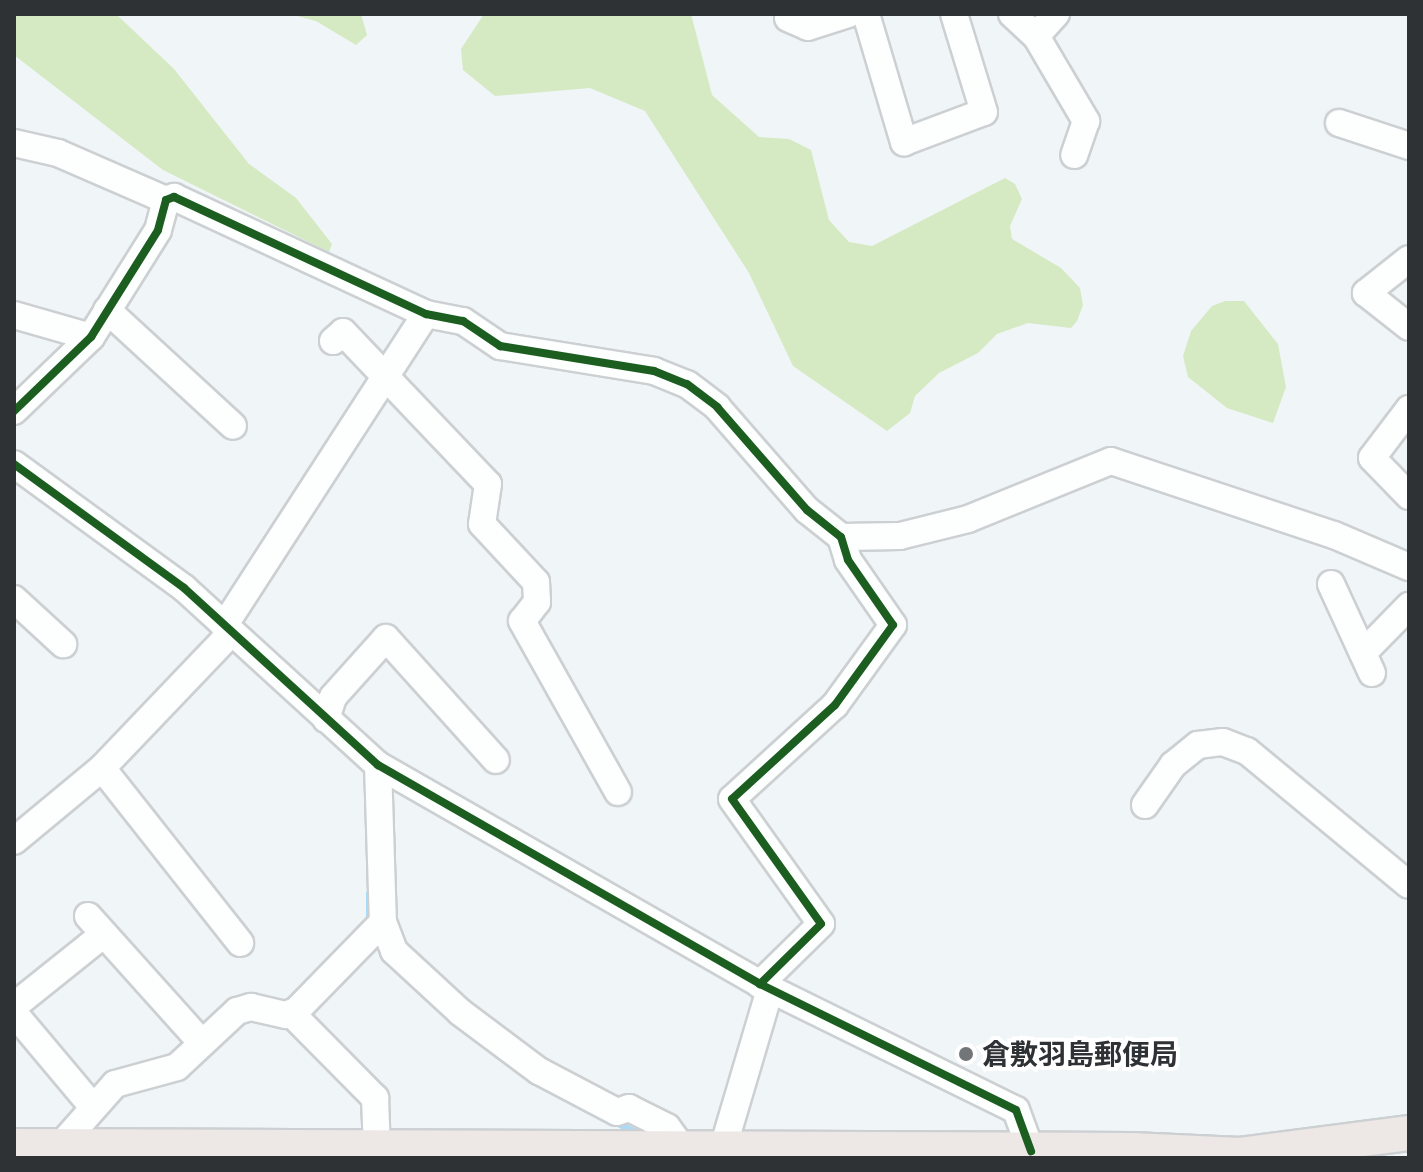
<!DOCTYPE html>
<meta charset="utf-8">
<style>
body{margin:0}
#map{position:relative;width:1423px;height:1172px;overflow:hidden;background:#f0f5f8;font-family:"IBM Plex Sans","Noto Sans JP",sans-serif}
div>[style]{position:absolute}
.green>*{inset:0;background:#d5eac2}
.stream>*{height:7px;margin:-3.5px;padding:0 3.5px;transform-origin:3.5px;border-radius:3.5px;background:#aadaf7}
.roads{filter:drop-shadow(2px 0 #ccd0d2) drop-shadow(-2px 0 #ccd0d2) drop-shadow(0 2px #ccd0d2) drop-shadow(0 -2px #ccd0d2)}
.minor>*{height:26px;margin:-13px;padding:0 13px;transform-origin:13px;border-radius:13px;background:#fdfefe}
.major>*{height:34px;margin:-17px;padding:0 17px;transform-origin:17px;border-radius:17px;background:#ede7e6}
.cycleway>*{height:8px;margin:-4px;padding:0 4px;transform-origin:4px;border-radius:4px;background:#1b5e20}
.dots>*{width:22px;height:22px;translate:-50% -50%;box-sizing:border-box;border:4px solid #fff;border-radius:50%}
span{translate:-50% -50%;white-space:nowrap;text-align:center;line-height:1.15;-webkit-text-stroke:8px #fff;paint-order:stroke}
.poi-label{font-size:28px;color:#2f3235;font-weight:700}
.left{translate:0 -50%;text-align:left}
.frame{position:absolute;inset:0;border:16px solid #2f3235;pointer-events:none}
</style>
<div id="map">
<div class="green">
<div style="clip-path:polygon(14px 14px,116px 14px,174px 69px,249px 164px,296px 198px,332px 244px,329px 252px,163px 170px,14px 55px)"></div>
<div style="clip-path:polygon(290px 14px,361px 14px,367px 35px,356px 45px,316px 21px)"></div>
<div style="clip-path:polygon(484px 14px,691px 14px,712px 95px,759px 137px,789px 139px,811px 150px,829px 220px,849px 242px,872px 246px,1005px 178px,1015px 184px,1022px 199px,1010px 226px,1012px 239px,1061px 268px,1080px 288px,1083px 305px,1077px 321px,1071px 328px,1028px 323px,997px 334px,978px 353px,939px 373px,915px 396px,910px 413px,887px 431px,793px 366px,749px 273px,645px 111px,590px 88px,495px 96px,463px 70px,461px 49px)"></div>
<div style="clip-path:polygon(1225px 301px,1244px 301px,1278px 344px,1286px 387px,1273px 423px,1227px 408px,1188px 377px,1183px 356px,1191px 331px,1212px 306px)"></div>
</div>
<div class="stream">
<div style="left:369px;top:919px;width:26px;rotate:-90deg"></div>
<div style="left:614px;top:1121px;width:27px;rotate:28deg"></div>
</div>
<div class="roads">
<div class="minor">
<div style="left:866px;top:14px;width:134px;rotate:73.5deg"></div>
<div style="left:904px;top:142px;width:85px;rotate:-20.6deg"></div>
<div style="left:984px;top:112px;width:102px;rotate:-107deg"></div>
<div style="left:1012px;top:14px;width:33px;rotate:43deg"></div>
<div style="left:1036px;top:36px;width:30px;rotate:-48deg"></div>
<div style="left:788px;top:18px;width:22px;rotate:24deg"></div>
<div style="left:808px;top:27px;width:42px;rotate:-18deg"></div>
<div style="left:1036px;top:36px;width:99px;rotate:59.5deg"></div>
<div style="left:1086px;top:121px;width:36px;rotate:109deg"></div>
<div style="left:1339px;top:123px;width:74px;rotate:18.2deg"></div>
<div style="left:14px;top:143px;width:45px;rotate:12.8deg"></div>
<div style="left:58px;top:153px;width:118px;rotate:23.5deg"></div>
<div style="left:1409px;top:259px;width:55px;rotate:141.7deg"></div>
<div style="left:1366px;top:293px;width:55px;rotate:38.3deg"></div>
<div style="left:107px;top:310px;width:171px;rotate:42.6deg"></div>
<div style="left:14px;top:315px;width:80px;rotate:15.9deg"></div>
<div style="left:333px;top:341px;width:13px;rotate:-42deg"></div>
<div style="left:343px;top:332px;width:210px;rotate:46.4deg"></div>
<div style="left:488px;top:484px;width:40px;rotate:98.5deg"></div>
<div style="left:482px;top:524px;width:79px;rotate:47deg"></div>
<div style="left:536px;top:582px;width:20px;rotate:87deg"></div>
<div style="left:537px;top:602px;width:24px;rotate:128deg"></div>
<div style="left:522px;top:621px;width:196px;rotate:60.7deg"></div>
<div style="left:1409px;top:409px;width:61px;rotate:127.1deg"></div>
<div style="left:1372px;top:458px;width:53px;rotate:45.8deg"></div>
<div style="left:14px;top:411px;width:107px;rotate:-43.9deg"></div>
<div style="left:91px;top:337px;width:126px;rotate:-57.9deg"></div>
<div style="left:158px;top:230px;width:31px;rotate:-75deg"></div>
<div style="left:166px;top:200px;width:9px;rotate:-21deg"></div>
<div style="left:174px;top:197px;width:278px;rotate:24.9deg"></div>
<div style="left:426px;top:314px;width:38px;rotate:11deg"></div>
<div style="left:463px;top:321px;width:45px;rotate:34deg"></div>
<div style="left:500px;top:346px;width:156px;rotate:9.2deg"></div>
<div style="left:654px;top:371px;width:35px;rotate:22deg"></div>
<div style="left:687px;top:384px;width:38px;rotate:37deg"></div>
<div style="left:717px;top:407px;width:137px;rotate:48.9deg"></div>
<div style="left:807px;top:510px;width:43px;rotate:38.5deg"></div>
<div style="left:841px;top:537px;width:24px;rotate:73deg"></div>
<div style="left:848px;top:560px;width:79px;rotate:55.3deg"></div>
<div style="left:893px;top:625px;width:99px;rotate:125.9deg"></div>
<div style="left:835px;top:705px;width:139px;rotate:137.6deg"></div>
<div style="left:732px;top:799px;width:153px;rotate:54.5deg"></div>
<div style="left:821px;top:924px;width:86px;rotate:135.5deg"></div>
<div style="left:14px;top:464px;width:210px;rotate:36.1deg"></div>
<div style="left:184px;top:588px;width:263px;rotate:42.4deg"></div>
<div style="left:378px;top:765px;width:440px;rotate:29.8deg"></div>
<div style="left:760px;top:984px;width:285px;rotate:26.2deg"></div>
<div style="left:1016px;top:1110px;width:44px;rotate:69.9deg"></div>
<div style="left:841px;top:537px;width:59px;rotate:-1deg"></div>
<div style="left:900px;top:536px;width:70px;rotate:-14deg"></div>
<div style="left:968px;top:519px;width:154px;rotate:-22.1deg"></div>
<div style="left:1111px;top:461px;width:235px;rotate:18.4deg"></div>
<div style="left:1334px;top:535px;width:82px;rotate:23.1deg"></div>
<div style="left:1331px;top:584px;width:98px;rotate:65.3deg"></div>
<div style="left:14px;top:599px;width:67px;rotate:42.6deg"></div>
<div style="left:224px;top:626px;width:372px;rotate:-57.1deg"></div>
<div style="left:1363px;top:653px;width:66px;rotate:-45.6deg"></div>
<div style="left:326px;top:719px;width:23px;rotate:-72deg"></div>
<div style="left:333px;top:697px;width:79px;rotate:-48.1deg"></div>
<div style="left:386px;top:638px;width:164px;rotate:48deg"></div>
<div style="left:378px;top:765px;width:157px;rotate:88.2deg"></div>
<div style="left:383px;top:922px;width:31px;rotate:69deg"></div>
<div style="left:394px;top:951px;width:90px;rotate:42.7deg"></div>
<div style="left:460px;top:1012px;width:99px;rotate:36.8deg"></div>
<div style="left:539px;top:1071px;width:88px;rotate:27.7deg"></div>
<div style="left:617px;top:1112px;width:13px;rotate:-18deg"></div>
<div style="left:629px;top:1108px;width:42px;rotate:26.6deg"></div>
<div style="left:667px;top:1127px;width:26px;rotate:54deg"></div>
<div style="left:102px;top:768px;width:223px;rotate:51.7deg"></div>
<div style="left:1145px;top:805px;width:49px;rotate:-55deg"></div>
<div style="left:1173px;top:765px;width:32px;rotate:-39deg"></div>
<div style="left:1198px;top:745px;width:25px;rotate:-7deg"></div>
<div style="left:1223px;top:742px;width:26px;rotate:21deg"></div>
<div style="left:1247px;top:751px;width:210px;rotate:39.6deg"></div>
<div style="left:14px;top:841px;width:114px;rotate:-39.7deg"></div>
<div style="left:102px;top:768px;width:187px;rotate:-46.3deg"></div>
<div style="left:88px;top:916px;width:169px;rotate:48.1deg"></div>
<div style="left:14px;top:1006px;width:115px;rotate:-38.7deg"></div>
<div style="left:14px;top:1013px;width:121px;rotate:50deg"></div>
<div style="left:291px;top:1013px;width:120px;rotate:45.3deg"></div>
<div style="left:375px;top:1098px;width:51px;rotate:87.8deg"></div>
<div style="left:60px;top:1146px;width:83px;rotate:-48.4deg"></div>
<div style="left:115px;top:1084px;width:64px;rotate:-15.3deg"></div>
<div style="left:177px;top:1067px;width:82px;rotate:-43deg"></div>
<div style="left:237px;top:1011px;width:15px;rotate:-16deg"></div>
<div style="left:251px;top:1007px;width:36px;rotate:13deg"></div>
<div style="left:286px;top:1015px;width:11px;rotate:-22deg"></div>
<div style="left:296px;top:1011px;width:124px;rotate:-45.7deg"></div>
<div style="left:723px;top:1148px;width:166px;rotate:-73.5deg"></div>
</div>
<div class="major">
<div style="left:14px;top:1146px;width:1118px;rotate:0.2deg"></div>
<div style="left:1132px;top:1150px;width:108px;rotate:2.7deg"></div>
<div style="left:1240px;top:1155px;width:170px;rotate:-7.4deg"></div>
</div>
</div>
<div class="cycleway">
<div style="left:14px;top:411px;width:107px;rotate:-43.9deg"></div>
<div style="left:91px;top:337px;width:126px;rotate:-57.9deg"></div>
<div style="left:158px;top:230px;width:31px;rotate:-75deg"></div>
<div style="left:166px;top:200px;width:9px;rotate:-21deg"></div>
<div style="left:174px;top:197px;width:278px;rotate:24.9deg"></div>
<div style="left:426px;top:314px;width:38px;rotate:11deg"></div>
<div style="left:463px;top:321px;width:45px;rotate:34deg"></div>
<div style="left:500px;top:346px;width:156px;rotate:9.2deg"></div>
<div style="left:654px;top:371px;width:35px;rotate:22deg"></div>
<div style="left:687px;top:384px;width:38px;rotate:37deg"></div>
<div style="left:717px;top:407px;width:137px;rotate:48.9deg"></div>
<div style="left:807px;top:510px;width:43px;rotate:38.5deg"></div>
<div style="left:841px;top:537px;width:24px;rotate:73deg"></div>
<div style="left:848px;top:560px;width:79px;rotate:55.3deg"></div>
<div style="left:893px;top:625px;width:99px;rotate:125.9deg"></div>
<div style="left:835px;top:705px;width:139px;rotate:137.6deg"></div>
<div style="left:732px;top:799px;width:153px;rotate:54.5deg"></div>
<div style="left:821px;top:924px;width:86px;rotate:135.5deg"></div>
<div style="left:14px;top:464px;width:210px;rotate:36.1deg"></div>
<div style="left:184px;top:588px;width:263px;rotate:42.4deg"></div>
<div style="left:378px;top:765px;width:440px;rotate:29.8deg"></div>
<div style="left:760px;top:984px;width:285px;rotate:26.2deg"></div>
<div style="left:1016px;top:1110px;width:44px;rotate:69.9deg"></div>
</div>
<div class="dots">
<div style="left:966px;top:1054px;background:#737679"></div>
</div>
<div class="poi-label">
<span class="left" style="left:982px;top:1054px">倉敷羽島郵便局</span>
</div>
<div class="frame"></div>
</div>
